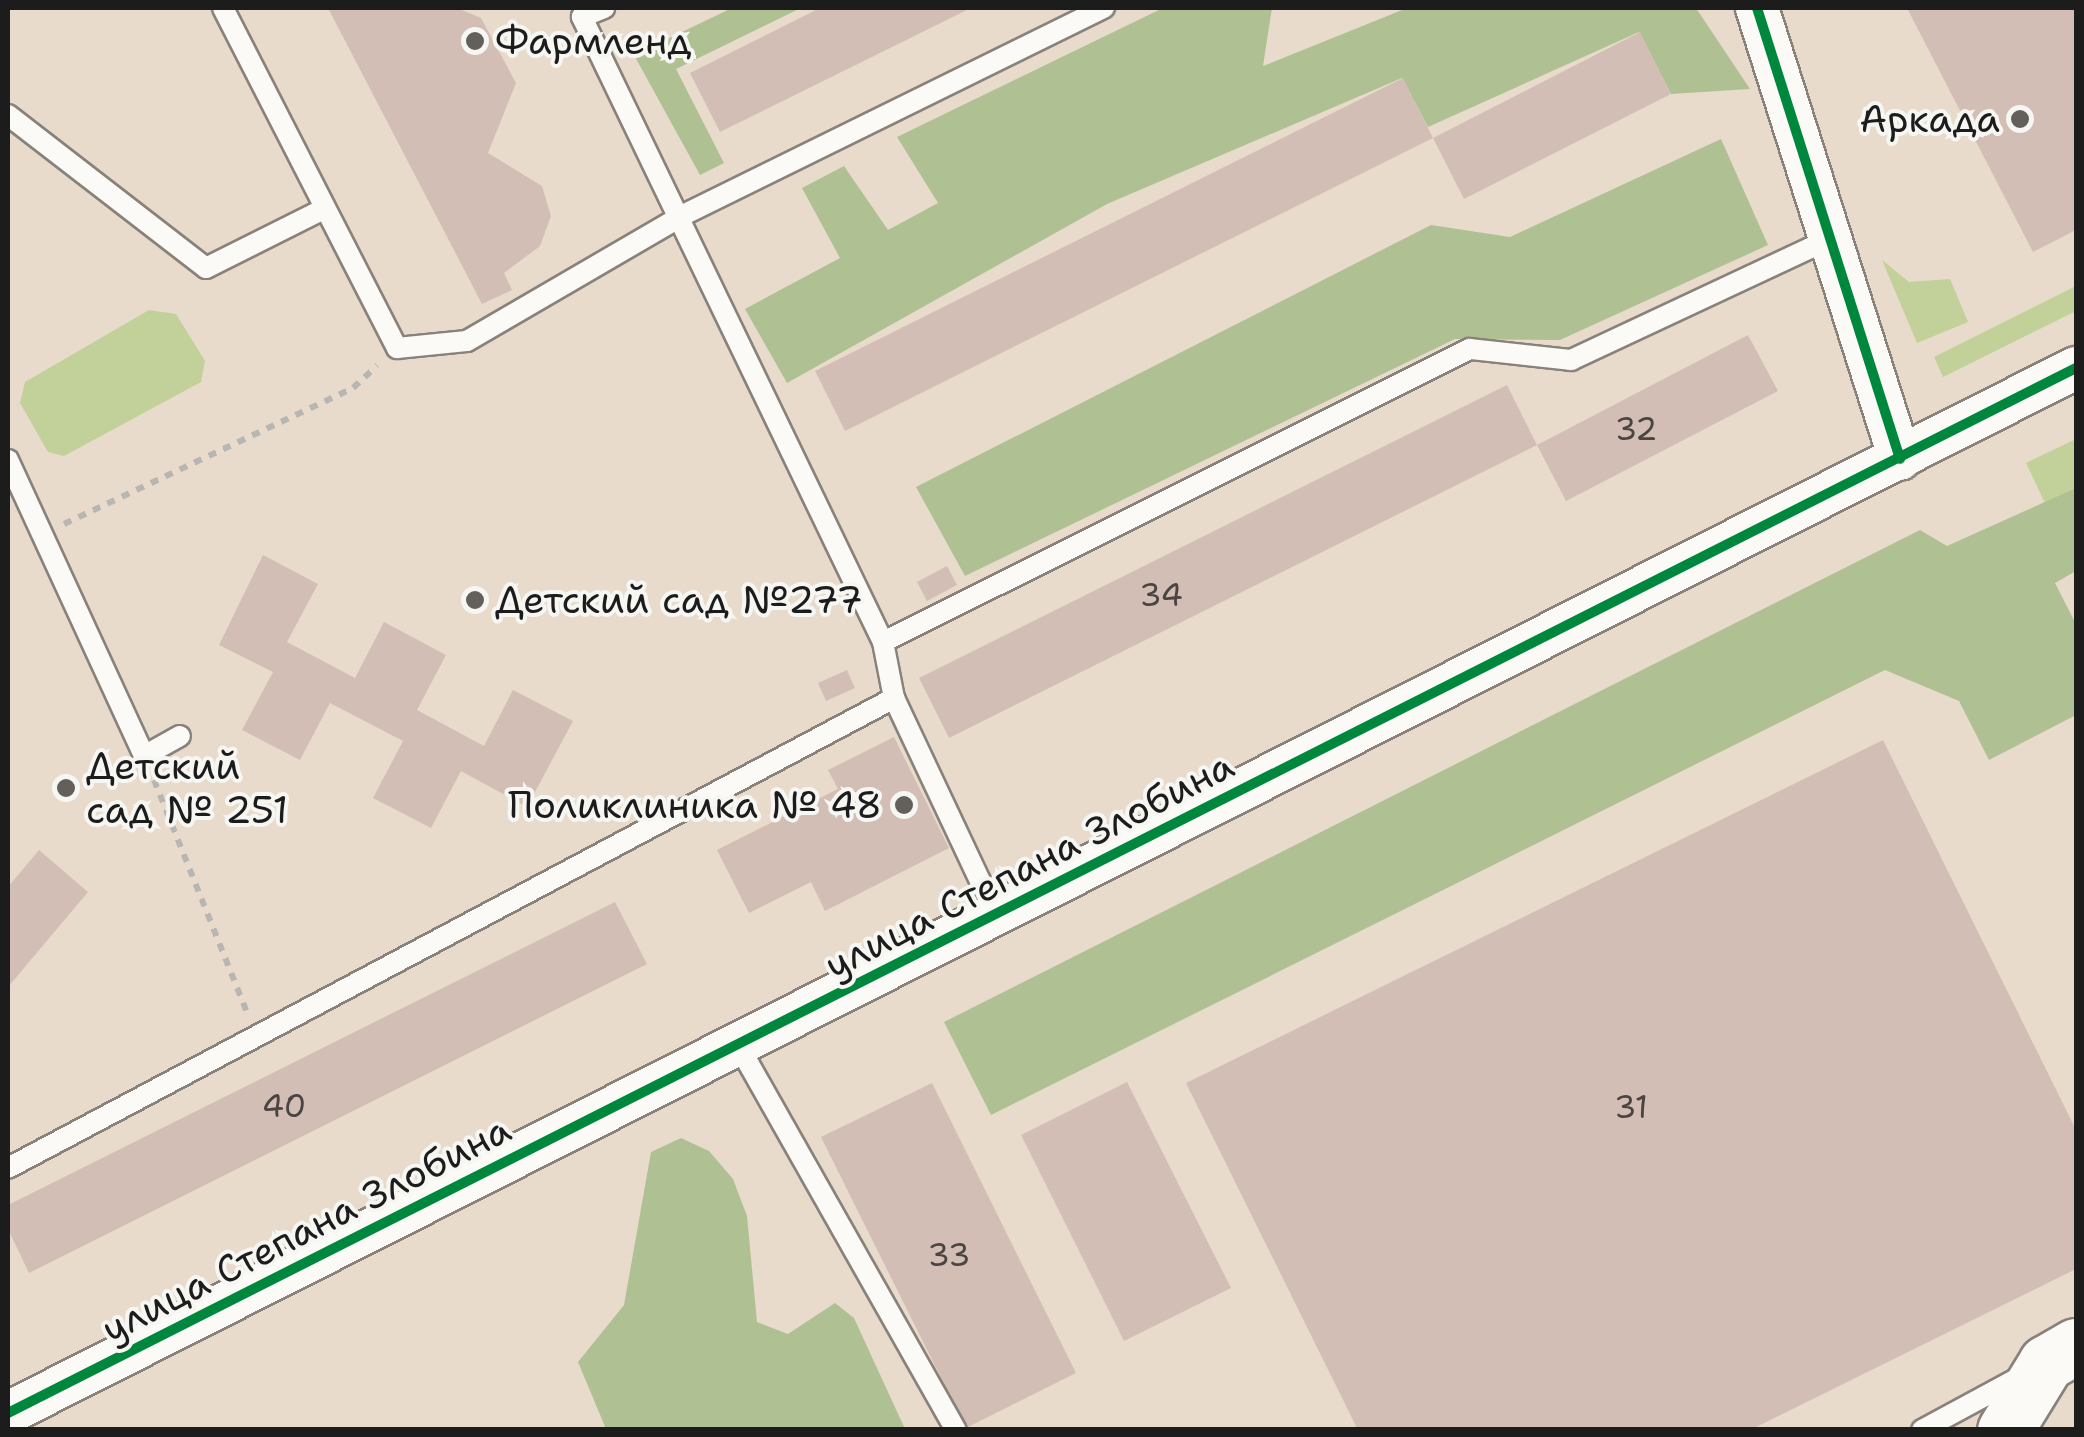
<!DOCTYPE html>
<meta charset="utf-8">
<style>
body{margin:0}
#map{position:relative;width:2084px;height:1437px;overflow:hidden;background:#e8dbcc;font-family:"Shantell Sans",sans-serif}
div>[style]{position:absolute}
.green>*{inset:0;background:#c2d09a}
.forest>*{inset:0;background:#afc193}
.building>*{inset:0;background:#d2beb4}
.path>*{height:6px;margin-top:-3px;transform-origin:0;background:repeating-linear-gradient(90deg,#b8b6b3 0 8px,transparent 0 16px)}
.roads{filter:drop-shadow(2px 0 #88827a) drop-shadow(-2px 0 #88827a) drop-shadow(0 2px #88827a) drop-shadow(0 -2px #88827a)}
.lane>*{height:20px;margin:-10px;padding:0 10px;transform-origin:10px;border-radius:10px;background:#fcfaf7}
.street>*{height:42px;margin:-21px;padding:0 21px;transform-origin:21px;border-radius:21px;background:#fcfaf7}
.secondary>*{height:55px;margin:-27.5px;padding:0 27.5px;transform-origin:27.5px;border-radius:27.5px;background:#fcfaf7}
.cycleway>*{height:10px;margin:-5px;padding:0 5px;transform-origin:5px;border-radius:5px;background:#00873e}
.dots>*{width:28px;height:28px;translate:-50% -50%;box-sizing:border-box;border:5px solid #f6f6f2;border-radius:50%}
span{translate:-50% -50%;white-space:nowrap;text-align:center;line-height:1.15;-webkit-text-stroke:8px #f6f6f2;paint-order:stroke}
.number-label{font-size:32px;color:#4a4442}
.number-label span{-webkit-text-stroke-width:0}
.poi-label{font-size:38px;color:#1c1c1c}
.left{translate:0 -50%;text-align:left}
.right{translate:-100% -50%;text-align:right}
.street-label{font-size:38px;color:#1c1c1c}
.frame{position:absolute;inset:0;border:10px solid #1c1c1c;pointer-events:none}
</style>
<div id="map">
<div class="green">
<div style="clip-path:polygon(1882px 260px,1909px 282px,1950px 279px,1968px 322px,1917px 343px)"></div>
<div style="clip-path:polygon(2076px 286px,2076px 311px,1943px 377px,1934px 357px)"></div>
<div style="clip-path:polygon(149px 310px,176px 314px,205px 361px,201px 382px,64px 456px,48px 452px,20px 403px,25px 382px)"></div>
<div style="clip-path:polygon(2076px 439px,2076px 488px,2045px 503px,2026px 463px)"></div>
</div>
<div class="forest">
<div style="clip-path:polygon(732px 8px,801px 8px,676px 69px,724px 163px,700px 175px,634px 55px)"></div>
<div style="clip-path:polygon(1163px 8px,1272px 8px,1263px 66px,1407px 8px,1696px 8px,1750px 89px,1671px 94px,1639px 32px,1428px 127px,1402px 78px,1107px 204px,787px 383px,745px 309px,840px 258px,802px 188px,844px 166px,888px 230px,938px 203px,897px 137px)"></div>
<div style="clip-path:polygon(1721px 139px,1768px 245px,1560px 340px,1455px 339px,965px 576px,916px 487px,1431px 225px,1510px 237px)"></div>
<div style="clip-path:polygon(2076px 488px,2076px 571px,2055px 583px,2076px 624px,2076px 715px,1989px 760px,1959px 701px,1885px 670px,991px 1115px,944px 1022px,1920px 530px,1947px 546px)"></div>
<div style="clip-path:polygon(681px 1138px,709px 1151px,733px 1179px,747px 1216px,757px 1322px,788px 1334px,835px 1303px,854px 1318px,905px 1429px,606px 1429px,578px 1362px,624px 1305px,651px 1152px)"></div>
</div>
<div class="building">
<div style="clip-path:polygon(328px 8px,457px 8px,481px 18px,516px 83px,488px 153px,542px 186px,551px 216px,540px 246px,504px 273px,512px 290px,482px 304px)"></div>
<div style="clip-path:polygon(820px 8px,971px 8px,720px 132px,690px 73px)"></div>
<div style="clip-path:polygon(1907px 8px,2076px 8px,2076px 230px,2033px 252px)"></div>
<div style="clip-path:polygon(1640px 32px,1671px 94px,1464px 199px,1433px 138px)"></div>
<div style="clip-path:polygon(1403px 78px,1433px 138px,845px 431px,815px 371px)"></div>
<div style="clip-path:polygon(1748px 335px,1778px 391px,1566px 501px,1537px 445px,949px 738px,919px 678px,1507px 385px,1537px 445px)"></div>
<div style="clip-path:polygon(263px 555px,318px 584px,287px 642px,355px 678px,384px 622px,446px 655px,417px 710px,484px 746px,513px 690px,573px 721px,527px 807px,461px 771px,431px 828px,373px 798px,403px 741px,330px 703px,300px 760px,242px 730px,273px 672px,219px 645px)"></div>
<div style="clip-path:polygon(947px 566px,957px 585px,927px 601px,917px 582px)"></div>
<div style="clip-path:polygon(847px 670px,855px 688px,826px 701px,818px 683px)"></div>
<div style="clip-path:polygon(894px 737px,949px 848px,825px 911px,811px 882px,749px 913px,717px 850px,838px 789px,828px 770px)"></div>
<div style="clip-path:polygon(1883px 740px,2076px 1130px,2076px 1269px,1750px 1430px,1358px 1430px,1186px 1083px)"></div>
<div style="clip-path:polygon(39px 850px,88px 892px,8px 987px,8px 887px)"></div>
<div style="clip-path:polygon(615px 902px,647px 964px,29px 1273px,8px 1229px,8px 1205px)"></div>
<div style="clip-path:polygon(1127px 1082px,1231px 1288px,1124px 1341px,1021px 1135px)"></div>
<div style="clip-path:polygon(932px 1083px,1076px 1373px,966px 1428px,821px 1137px)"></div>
</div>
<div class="path">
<div style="left:64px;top:524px;width:319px;rotate:-25.2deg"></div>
<div style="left:353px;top:388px;width:33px;rotate:-43deg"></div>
<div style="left:154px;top:780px;width:253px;rotate:68.2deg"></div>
</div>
<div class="roads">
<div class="lane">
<div style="left:223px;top:8px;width:382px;rotate:62.9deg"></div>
<div style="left:397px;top:348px;width:70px;rotate:-5.7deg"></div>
<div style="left:467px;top:341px;width:252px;rotate:-30.2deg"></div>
<div style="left:685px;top:214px;width:467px;rotate:-26.2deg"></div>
<div style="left:8px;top:115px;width:250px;rotate:37.7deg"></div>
<div style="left:206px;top:268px;width:132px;rotate:-26.6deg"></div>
<div style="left:8px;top:460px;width:326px;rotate:65.3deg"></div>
<div style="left:144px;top:756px;width:41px;rotate:-29.1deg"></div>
<div style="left:883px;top:642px;width:656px;rotate:-26.53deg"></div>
<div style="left:1470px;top:349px;width:102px;rotate:6.2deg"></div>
<div style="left:1571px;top:360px;width:288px;rotate:-25.1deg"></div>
<div style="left:894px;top:698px;width:240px;rotate:64.8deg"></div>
<div style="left:738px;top:1045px;width:442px;rotate:60.5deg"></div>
<div style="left:8px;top:1168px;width:1003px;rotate:-27.94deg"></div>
<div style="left:894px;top:698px;width:57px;rotate:-101.1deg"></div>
<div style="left:883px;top:642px;width:694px;rotate:-115.72deg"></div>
<div style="left:582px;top:17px;width:24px;rotate:-22deg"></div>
<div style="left:1922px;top:1430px;width:114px;rotate:-28.4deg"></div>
</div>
<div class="street">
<div style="left:1757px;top:8px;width:473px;rotate:72.4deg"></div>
<div style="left:8px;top:1413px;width:2317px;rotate:-26.81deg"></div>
</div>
<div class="secondary">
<div style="left:2005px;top:1430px;width:79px;rotate:-58.5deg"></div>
<div style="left:2046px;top:1363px;width:34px;rotate:-30deg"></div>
</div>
</div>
<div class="cycleway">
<div style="left:1757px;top:8px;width:473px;rotate:72.4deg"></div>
<div style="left:8px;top:1413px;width:2317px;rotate:-26.81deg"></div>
</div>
<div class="dots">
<div style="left:475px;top:41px;background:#635f5a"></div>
<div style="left:2020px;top:119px;background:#635f5a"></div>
<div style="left:475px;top:600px;background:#635f5a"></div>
<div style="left:66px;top:788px;background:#635f5a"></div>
<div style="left:904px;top:805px;background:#635f5a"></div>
</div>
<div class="number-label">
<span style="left:1636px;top:429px">32</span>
<span style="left:1161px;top:595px">34</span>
<span style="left:284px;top:1106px">40</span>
<span style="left:1631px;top:1107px">31</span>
<span style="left:949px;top:1255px">33</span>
</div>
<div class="poi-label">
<span class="left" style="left:495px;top:41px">Фармленд</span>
<span class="right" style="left:2000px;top:119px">Аркада</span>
<span class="left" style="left:495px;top:600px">Детский сад №277</span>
<span class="left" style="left:86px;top:788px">Детский<br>сад № 251</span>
<span class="right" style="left:882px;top:805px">Поликлиника № 48</span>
</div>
<div class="street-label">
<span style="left:1029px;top:865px;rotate:-27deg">улица Степана Злобина</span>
<span style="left:306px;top:1229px;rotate:-27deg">улица Степана Злобина</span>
</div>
<div class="frame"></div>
</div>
